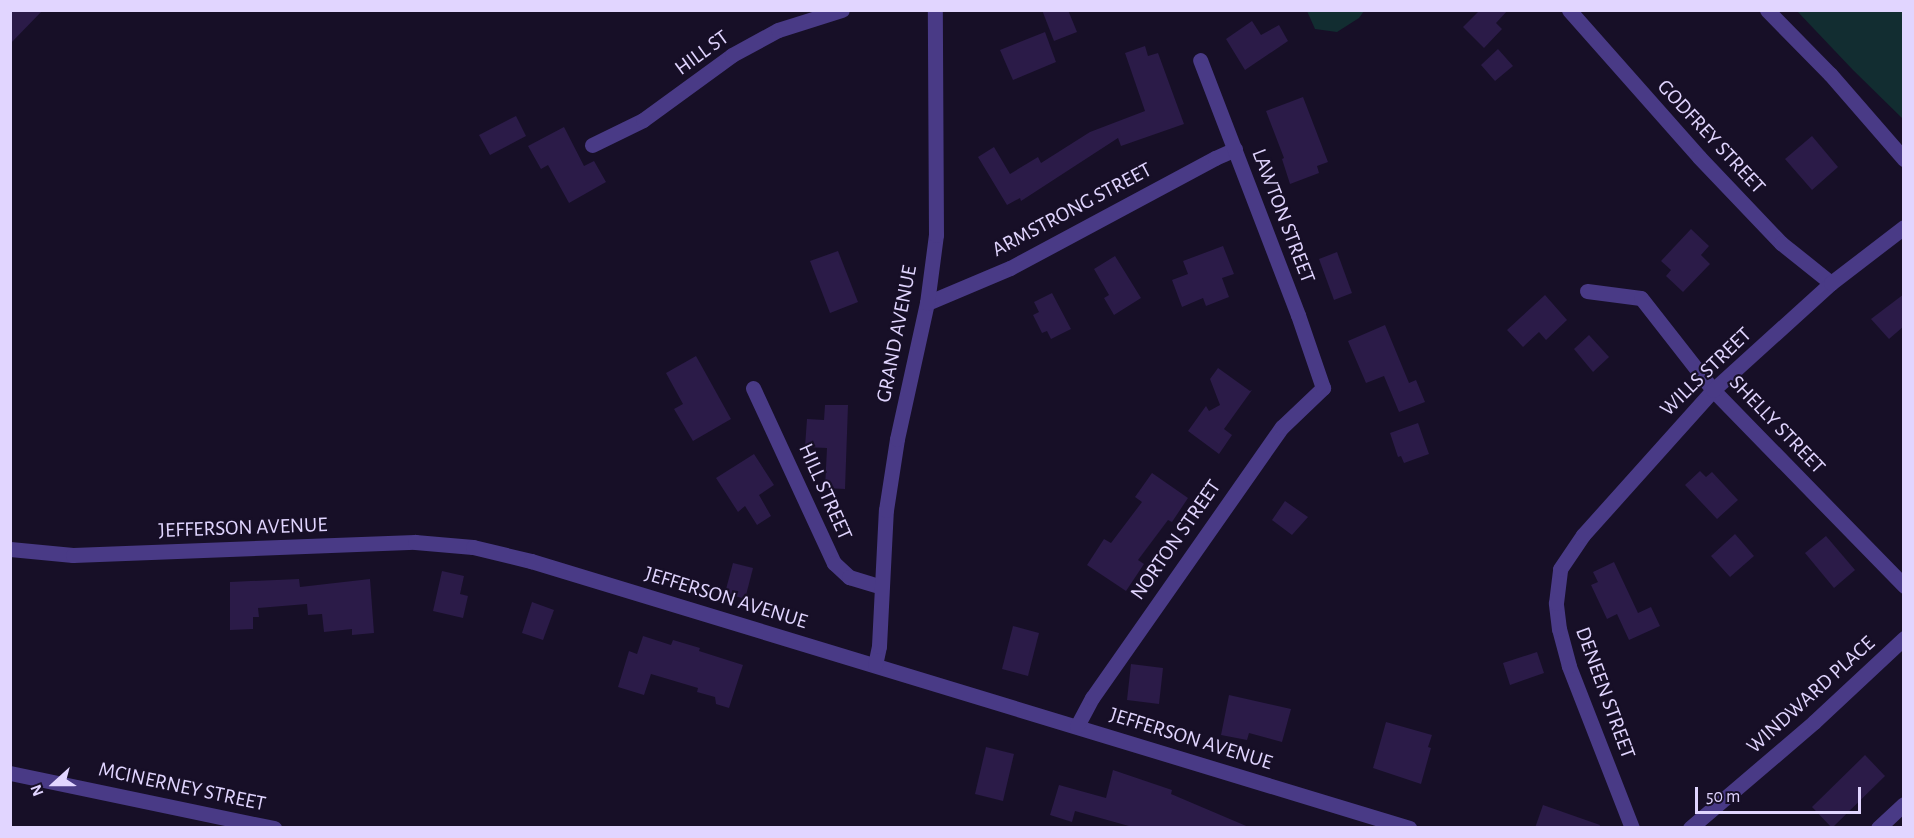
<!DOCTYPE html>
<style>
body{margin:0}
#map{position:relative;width:1914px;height:838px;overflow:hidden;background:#170f27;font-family:"Alegreya Sans",sans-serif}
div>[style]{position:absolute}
.green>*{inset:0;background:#122d31}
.building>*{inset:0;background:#2b1b48}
.minor>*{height:15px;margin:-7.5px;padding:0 7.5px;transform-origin:7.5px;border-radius:7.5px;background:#493a86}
span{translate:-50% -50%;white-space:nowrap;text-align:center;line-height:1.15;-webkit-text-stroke:4.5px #170f27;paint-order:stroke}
.street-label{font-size:21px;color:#e1d5ff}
.frame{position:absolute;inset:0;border:12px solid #e1d5ff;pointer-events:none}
.north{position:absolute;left:24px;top:754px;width:60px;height:60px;-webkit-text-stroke:4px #170f27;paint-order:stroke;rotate:249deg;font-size:16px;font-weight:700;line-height:24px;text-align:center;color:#e1d5ff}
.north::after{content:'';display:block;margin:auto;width:21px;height:27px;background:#e1d5ff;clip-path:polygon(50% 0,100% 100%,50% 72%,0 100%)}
.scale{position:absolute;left:1695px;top:787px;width:166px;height:27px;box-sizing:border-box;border:3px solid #e1d5ff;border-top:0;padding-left:8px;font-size:18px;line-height:21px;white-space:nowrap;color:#e1d5ff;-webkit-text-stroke:4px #170f27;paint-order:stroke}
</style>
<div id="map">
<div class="green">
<div style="clip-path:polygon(1307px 11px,1364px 11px,1359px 18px,1337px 32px,1315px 29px)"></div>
<div style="clip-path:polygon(1797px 11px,1903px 11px,1903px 119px,1853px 70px)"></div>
</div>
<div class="building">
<div style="clip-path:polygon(10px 10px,43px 10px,10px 44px)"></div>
<div style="clip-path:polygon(1042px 10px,1068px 10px,1077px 32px,1054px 41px)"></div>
<div style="clip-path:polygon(1480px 10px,1508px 10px,1496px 23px,1502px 29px,1484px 48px,1463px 27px)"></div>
<div style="clip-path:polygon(1252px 21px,1261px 35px,1279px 25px,1288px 41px,1245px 70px,1226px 39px)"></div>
<div style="clip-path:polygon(1045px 32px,1056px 62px,1013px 80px,1000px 50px)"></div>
<div style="clip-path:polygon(1145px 46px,1148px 56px,1158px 53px,1184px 124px,1121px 146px,1118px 138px,1021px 201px,1020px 198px,1007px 205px,978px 157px,994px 147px,1010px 174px,1038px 157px,1041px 163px,1090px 132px,1145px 111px,1125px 53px)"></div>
<div style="clip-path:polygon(1498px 49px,1513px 66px,1495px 81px,1481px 65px)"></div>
<div style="clip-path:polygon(1303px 97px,1328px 162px,1317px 166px,1319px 173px,1290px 184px,1282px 159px,1284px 158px,1266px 111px)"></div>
<div style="clip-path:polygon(516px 116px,526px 136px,490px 155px,479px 135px)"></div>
<div style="clip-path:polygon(564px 127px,584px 166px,594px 161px,606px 182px,569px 203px,548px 165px,541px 169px,528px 146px)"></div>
<div style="clip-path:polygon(1812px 136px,1838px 167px,1812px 190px,1785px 159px)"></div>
<div style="clip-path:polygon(1691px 229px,1709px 246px,1701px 255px,1710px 264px,1683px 292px,1666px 276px,1671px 270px,1661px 261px)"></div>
<div style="clip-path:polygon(1223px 246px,1234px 274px,1222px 278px,1229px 297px,1206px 306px,1203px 298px,1182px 307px,1172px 280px,1188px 274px,1183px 261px)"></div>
<div style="clip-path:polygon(838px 251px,858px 302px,830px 313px,810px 261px)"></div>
<div style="clip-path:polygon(1337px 252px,1352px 293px,1334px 300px,1319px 259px)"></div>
<div style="clip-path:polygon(1115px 256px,1141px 298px,1114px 315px,1104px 298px,1109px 295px,1094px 269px)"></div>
<div style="clip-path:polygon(1052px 293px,1071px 329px,1051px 339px,1047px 331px,1042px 333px,1033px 315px,1039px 312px,1034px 302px)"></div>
<div style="clip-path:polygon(1904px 294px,1904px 326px,1889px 339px,1871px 319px)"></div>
<div style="clip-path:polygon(1545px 295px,1567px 320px,1546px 340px,1539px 332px,1523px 347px,1507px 330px)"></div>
<div style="clip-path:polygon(1385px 325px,1409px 383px,1416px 380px,1425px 402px,1399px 412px,1384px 376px,1366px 383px,1348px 341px)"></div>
<div style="clip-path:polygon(1589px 335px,1609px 357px,1593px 372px,1574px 349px)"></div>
<div style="clip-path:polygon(696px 356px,731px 419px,693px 441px,674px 409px,683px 404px,666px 373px)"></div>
<div style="clip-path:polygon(1218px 368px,1250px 391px,1252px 390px,1224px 429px,1232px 435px,1219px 454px,1188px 431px,1206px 406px,1209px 411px,1220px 405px,1210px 379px)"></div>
<div style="clip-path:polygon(825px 405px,848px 405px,845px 489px,825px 488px,827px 448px,805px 447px,807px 419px,824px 420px)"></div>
<div style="clip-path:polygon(1418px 423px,1429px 454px,1404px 463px,1401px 456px,1398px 457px,1390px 433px)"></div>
<div style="clip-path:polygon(754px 454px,774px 485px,759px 495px,771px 516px,757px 525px,745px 506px,738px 512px,716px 478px)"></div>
<div style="clip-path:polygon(1700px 471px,1706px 477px,1712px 472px,1738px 500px,1717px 519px,1685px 485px)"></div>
<div style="clip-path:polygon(1152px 473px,1188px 498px,1172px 522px,1168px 520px,1138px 560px,1144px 564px,1126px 591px,1087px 565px,1104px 539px,1111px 543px,1142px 502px,1135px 497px)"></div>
<div style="clip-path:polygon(1285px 501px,1308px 517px,1292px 535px,1272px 520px)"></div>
<div style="clip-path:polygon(1735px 534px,1754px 556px,1730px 577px,1711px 556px)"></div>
<div style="clip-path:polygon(1826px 536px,1855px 570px,1834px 588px,1805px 553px)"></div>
<div style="clip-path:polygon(1614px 562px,1638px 613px,1651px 607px,1660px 626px,1629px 640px,1617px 614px,1607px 619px,1591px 585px,1598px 582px,1593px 572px)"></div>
<div style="clip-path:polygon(733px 563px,753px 568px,745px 599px,725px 593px)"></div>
<div style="clip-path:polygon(442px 571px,464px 576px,460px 594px,468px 596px,463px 618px,433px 611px)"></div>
<div style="clip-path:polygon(299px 579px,300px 587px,370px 579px,374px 633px,352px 635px,352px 629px,324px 632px,322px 614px,308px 615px,307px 604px,258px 608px,259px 617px,253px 617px,253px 629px,230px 630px,230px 582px)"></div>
<div style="clip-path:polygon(532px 602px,554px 610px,543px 640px,522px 633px)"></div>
<div style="clip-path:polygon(1013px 626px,1039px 633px,1028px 676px,1002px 669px)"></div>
<div style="clip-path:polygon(643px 636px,671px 645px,673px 640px,700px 648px,699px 651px,743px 665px,729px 708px,716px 704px,715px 697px,697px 692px,698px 688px,651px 674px,644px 695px,618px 687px,629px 651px,637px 654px)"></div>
<div style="clip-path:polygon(1537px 652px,1544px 673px,1510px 685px,1503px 663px)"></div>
<div style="clip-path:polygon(1131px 664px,1163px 668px,1159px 704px,1127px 700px)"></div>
<div style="clip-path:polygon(1229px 695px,1291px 709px,1282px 742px,1249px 733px,1247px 740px,1221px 735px)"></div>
<div style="clip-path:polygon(1386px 722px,1432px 735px,1428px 747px,1431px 748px,1421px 784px,1373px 768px)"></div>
<div style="clip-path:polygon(986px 747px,1014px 754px,1003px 801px,975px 794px)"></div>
<div style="clip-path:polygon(1865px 755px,1885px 776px,1832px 828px,1812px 807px)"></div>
<div style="clip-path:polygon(1113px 770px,1172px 790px,1171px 794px,1251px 828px,1136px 828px,1075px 811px,1072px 822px,1050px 815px,1059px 785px,1106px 798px)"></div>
<div style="clip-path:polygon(1543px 805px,1600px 825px,1599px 828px,1535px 828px)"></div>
</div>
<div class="minor">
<div style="left:1569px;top:10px;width:196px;rotate:48.5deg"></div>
<div style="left:1699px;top:157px;width:119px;rotate:46.4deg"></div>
<div style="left:1781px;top:243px;width:64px;rotate:38.7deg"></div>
<div style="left:1767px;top:10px;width:90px;rotate:45.5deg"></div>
<div style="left:1830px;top:74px;width:113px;rotate:49deg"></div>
<div style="left:592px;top:145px;width:57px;rotate:-26.1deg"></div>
<div style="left:643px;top:120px;width:110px;rotate:-36.1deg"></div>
<div style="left:732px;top:55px;width:52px;rotate:-28.5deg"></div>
<div style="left:778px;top:30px;width:67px;rotate:-17.4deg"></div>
<div style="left:1587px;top:291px;width:54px;rotate:7.4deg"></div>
<div style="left:1641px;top:298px;width:117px;rotate:52deg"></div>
<div style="left:1713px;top:390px;width:274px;rotate:45.7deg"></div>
<div style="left:927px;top:303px;width:90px;rotate:-22.9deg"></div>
<div style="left:1010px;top:268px;width:233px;rotate:-28.2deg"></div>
<div style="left:1215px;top:158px;width:22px;rotate:-24deg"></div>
<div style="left:753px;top:388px;width:193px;rotate:65.2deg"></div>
<div style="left:834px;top:563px;width:21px;rotate:43deg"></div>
<div style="left:849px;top:577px;width:34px;rotate:17deg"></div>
<div style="left:10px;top:549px;width:63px;rotate:5.4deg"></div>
<div style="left:73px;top:555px;width:342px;rotate:-2.2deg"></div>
<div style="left:415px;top:542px;width:58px;rotate:4.9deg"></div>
<div style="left:473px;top:547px;width:60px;rotate:13.6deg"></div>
<div style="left:531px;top:561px;width:918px;rotate:16.91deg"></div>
<div style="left:875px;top:665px;width:19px;rotate:-78deg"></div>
<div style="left:879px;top:646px;width:136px;rotate:-87.1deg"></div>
<div style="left:886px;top:510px;width:72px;rotate:-81.2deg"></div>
<div style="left:897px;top:439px;width:139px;rotate:-77.6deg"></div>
<div style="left:927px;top:303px;width:69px;rotate:-82.5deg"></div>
<div style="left:936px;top:235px;width:225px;rotate:-90.3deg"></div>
<div style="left:1077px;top:726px;width:32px;rotate:-62deg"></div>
<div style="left:1092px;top:698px;width:331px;rotate:-55deg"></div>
<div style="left:1282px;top:427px;width:57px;rotate:-43.6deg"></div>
<div style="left:1323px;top:388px;width:77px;rotate:-108.9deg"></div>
<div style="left:1298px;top:315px;width:273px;rotate:-111deg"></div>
<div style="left:10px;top:773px;width:270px;rotate:11.8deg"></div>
<div style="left:1632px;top:828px;width:174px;rotate:-111.3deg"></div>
<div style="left:1569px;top:666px;width:38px;rotate:-105deg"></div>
<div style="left:1559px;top:629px;width:26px;rotate:-97deg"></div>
<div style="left:1556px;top:603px;width:34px;rotate:-83deg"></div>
<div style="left:1560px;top:569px;width:41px;rotate:-55.9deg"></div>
<div style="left:1583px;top:535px;width:195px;rotate:-48.1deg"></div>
<div style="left:1713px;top:390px;width:159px;rotate:-42.2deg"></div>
<div style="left:1831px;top:283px;width:92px;rotate:-37.5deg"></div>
<div style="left:1690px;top:828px;width:163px;rotate:-40.5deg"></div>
<div style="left:1814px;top:722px;width:123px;rotate:-43deg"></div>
<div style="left:1878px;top:828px;width:35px;rotate:-43deg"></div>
</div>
<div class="street-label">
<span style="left:702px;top:53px;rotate:-36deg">HILL ST</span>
<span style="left:1711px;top:137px;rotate:47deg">GODFREY STREET</span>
<span style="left:1072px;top:210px;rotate:-28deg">ARMSTRONG STREET</span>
<span style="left:1283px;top:216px;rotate:69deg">LAWTON STREET</span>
<span style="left:897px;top:334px;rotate:-79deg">GRAND AVENUE</span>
<span style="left:1706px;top:372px;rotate:-44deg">WILLS STREET</span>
<span style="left:1777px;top:425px;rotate:46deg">SHELLY STREET</span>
<span style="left:825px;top:492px;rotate:66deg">HILL STREET</span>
<span style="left:243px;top:528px;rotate:-2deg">JEFFERSON AVENUE</span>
<span style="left:1176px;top:540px;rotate:-55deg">NORTON STREET</span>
<span style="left:726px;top:598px;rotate:17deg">JEFFERSON AVENUE</span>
<span style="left:1605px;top:693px;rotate:70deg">DENEEN STREET</span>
<span style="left:1811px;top:695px;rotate:-42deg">WINDWARD PLACE</span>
<span style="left:1191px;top:739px;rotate:17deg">JEFFERSON AVENUE</span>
<span style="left:182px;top:787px;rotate:12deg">MCINERNEY STREET</span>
</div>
<div class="frame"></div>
<div class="north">N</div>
<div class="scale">50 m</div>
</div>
